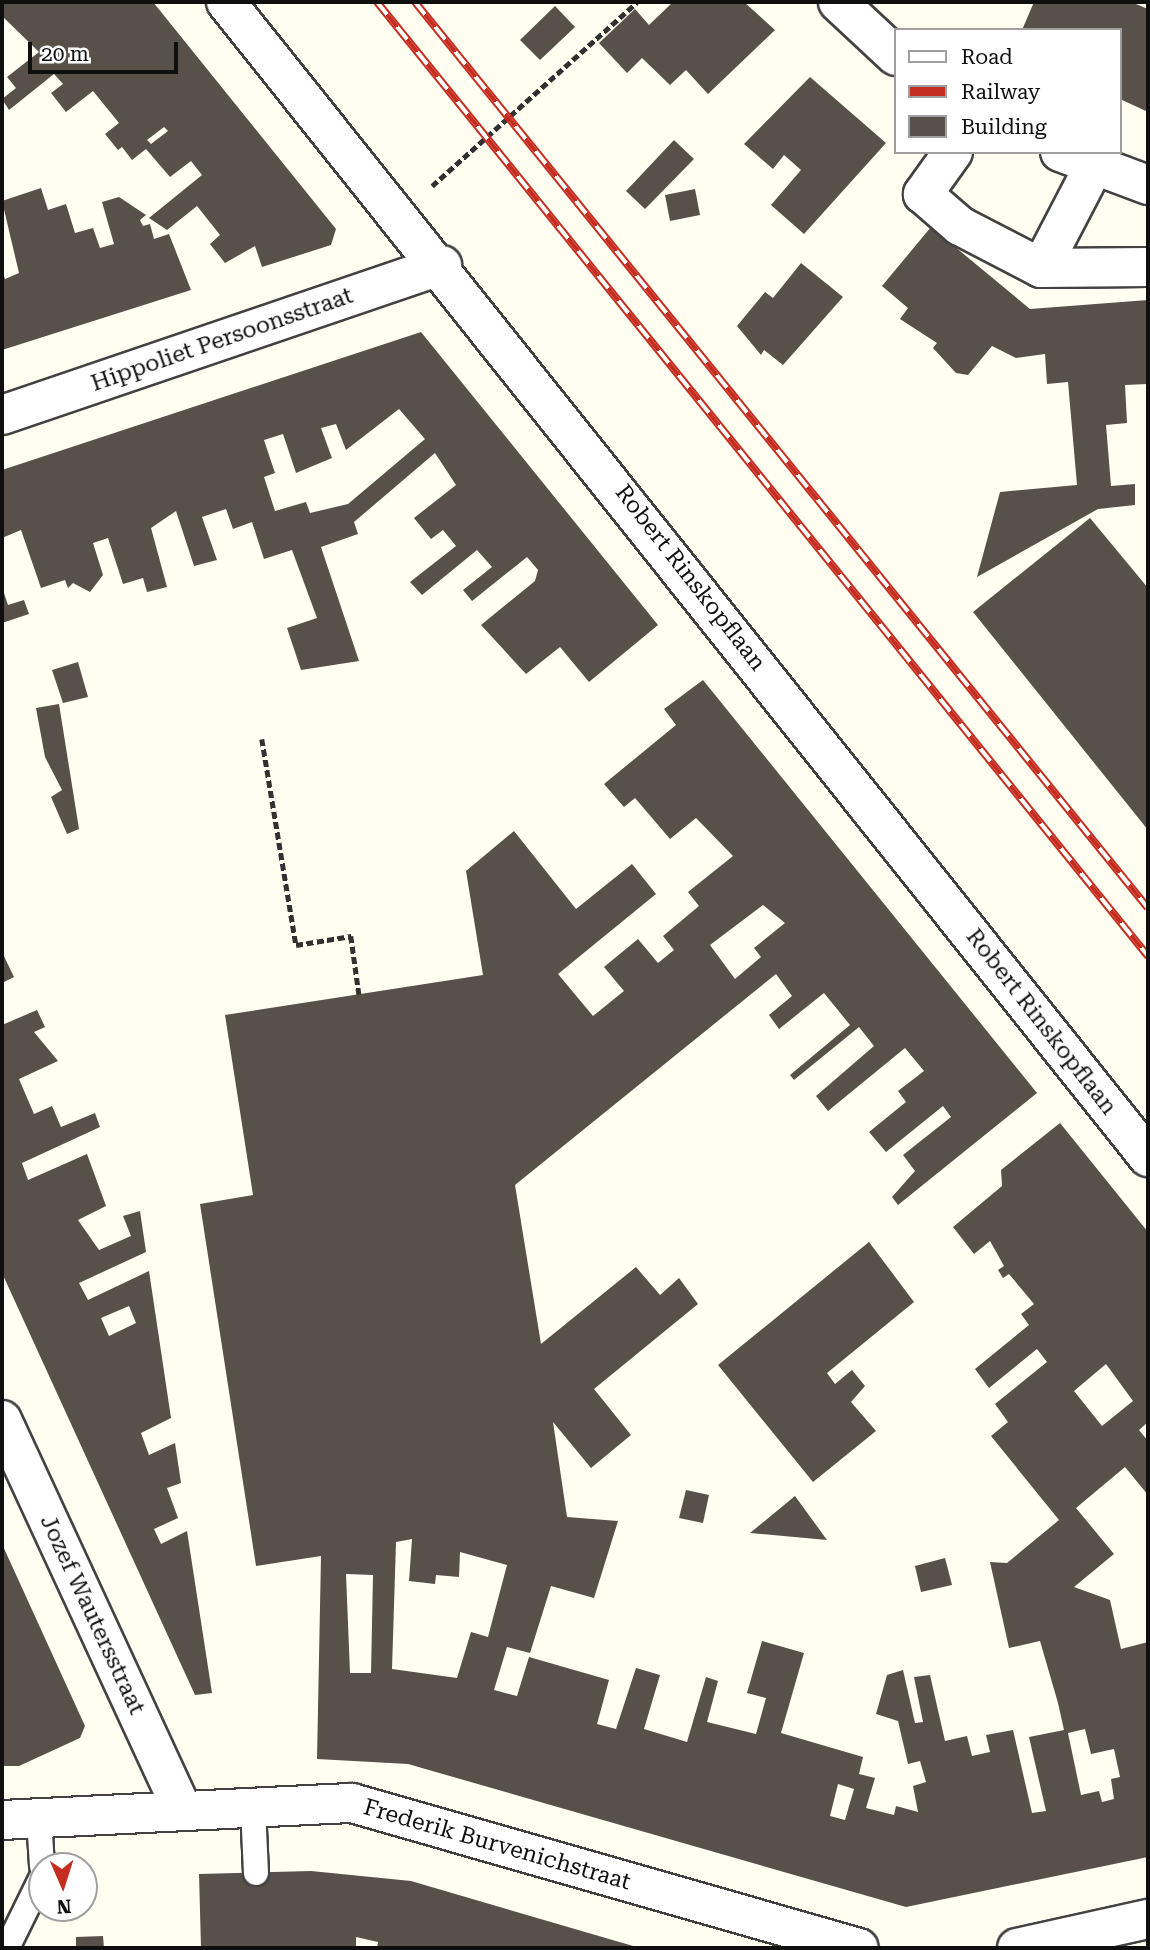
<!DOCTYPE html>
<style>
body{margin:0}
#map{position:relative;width:1150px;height:1950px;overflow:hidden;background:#fffef0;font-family:"Roboto Serif",serif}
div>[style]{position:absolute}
.building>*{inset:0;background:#58514a}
.path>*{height:4.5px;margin-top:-2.25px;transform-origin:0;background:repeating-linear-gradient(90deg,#313131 0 7px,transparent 0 10.5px)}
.roads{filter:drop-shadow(2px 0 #424242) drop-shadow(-2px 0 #424242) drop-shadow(0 2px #424242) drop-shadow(0 -2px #424242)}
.service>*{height:24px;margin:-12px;padding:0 12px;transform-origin:12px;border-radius:12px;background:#fff}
.minor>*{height:38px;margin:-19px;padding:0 19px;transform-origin:19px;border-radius:19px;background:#fff}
.tertiary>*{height:38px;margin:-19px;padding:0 19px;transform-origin:19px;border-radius:19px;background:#fff}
.rail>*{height:8px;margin-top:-4px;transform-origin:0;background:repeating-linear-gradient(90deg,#fff 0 16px,#c52d20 0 32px);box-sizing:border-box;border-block:2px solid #c52d20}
span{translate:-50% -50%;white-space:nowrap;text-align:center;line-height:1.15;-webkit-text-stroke:7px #fff;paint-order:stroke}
.street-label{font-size:23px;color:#0f0f0f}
.frame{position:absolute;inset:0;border:4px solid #0f0f0f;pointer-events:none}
.legend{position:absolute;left:894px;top:28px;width:228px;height:126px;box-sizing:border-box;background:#fff;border:2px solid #9f9f9f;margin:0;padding:9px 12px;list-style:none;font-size:21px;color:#0f0f0f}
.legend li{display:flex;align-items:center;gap:14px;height:35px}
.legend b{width:35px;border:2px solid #9f9f9f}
.north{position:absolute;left:28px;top:1852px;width:70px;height:70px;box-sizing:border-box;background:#fff;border:2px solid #9f9f9f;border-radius:50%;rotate:177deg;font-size:19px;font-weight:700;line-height:28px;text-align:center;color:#0f0f0f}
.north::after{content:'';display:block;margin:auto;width:24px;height:32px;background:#c52d20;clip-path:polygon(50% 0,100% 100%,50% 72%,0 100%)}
.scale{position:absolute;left:28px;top:42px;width:150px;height:32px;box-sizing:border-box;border:4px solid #0f0f0f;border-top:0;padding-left:9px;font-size:21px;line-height:24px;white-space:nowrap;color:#0f0f0f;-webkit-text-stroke:5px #fff;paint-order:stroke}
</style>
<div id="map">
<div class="building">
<div style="clip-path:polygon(evenodd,2px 2px,153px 2px,336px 229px,331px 245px,262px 267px,255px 246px,225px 263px,210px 244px,220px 235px,197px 206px,167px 230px,149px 218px,202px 175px,191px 161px,170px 177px,146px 149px,132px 160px,122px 147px,118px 150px,105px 134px,119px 123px,93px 91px,66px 112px,51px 93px,63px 84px,54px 74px,9px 110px,2px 99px,16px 88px,7px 77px,39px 52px,2px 16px,2px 2px,164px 127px,168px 131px,151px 144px,147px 140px,164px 127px)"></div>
<div style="clip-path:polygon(673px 2px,744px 2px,775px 30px,708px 94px,686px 70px,670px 85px,642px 58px,627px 73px,599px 43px,635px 9px,649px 25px)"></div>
<div style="clip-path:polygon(1034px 2px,1131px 2px,1148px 9px,1148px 112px,1120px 99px,1120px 30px,1022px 30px)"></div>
<div style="clip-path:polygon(555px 6px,575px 27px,540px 60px,520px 40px)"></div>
<div style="clip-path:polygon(810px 77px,886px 143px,804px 234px,771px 205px,801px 170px,784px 155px,773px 169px,744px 144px)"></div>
<div style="clip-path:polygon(674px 140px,694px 159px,645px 209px,626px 191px)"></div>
<div style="clip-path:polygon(41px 188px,48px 210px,66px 204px,75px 233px,93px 228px,100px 248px,114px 244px,102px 202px,119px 197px,146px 215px,140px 220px,143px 226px,150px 224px,154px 239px,169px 234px,191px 290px,2px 350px,2px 270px,5px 279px,19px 273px,2px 201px)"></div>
<div style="clip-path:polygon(695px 189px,700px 215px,670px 221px,665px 195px)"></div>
<div style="clip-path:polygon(931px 227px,1030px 309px,1148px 300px,1148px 384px,1125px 385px,1127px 423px,1106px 425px,1111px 486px,1135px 484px,1135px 505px,1098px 509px,977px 577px,1000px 492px,1077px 485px,1068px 382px,1047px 384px,1045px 354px,1016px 358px,992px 346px,968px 375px,956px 373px,933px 348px,937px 343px,900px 319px,908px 308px,882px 286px)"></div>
<div style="clip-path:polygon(801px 263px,843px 297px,783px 365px,764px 350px,761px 355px,737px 326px,765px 292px,773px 298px)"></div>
<div style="clip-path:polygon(evenodd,421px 332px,658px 625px,589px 682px,560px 647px,526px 674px,481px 625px,535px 581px,538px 570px,527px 557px,472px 601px,463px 590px,492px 567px,477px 550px,422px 595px,410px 582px,456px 546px,443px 530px,431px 539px,414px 518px,456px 485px,435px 453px,354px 522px,358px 534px,321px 547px,359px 661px,301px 670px,287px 628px,317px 618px,292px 550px,264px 559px,252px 522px,233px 529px,226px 509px,202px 517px,217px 560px,194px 566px,176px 511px,151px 528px,167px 587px,147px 592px,143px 578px,123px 584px,108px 538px,93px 543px,103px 575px,90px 592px,73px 583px,68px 588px,65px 580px,41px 588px,21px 530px,2px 538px,2px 470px,421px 332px,399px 409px,425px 439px,348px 504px,310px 513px,306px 502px,275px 511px,264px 477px,275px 473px,264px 440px,283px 434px,296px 473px,332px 458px,321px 428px,336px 424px,346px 450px,399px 409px)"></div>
<div style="clip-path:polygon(1090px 518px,1148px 588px,1148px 830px,973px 612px)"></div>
<div style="clip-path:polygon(2px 587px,8px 605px,24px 600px,29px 614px,2px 623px)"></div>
<div style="clip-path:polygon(78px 662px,88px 697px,63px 703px,52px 670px)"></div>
<div style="clip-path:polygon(evenodd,703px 680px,1037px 1093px,898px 1205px,892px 1197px,915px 1171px,903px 1155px,951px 1117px,943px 1106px,886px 1152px,869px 1132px,906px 1102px,898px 1091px,924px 1071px,905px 1048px,828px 1111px,816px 1096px,874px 1046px,859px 1027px,794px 1080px,790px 1075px,850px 1025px,824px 993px,779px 1029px,769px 1015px,792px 996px,776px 974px,515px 1185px,541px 1344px,636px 1267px,660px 1295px,679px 1278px,698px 1304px,594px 1389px,631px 1435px,591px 1468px,553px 1422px,567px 1517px,618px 1521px,594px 1598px,551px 1586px,530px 1653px,507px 1647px,494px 1690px,517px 1696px,529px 1657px,609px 1680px,597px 1724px,616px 1729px,636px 1668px,660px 1675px,644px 1729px,687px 1742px,706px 1677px,718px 1681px,707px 1722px,756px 1734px,766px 1698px,747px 1693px,762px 1641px,804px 1653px,781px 1733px,863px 1757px,859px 1774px,875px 1778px,866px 1808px,894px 1815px,896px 1806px,918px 1812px,913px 1786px,926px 1782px,920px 1761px,908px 1764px,898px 1721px,876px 1714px,887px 1675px,903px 1670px,915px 1723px,923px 1722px,914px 1677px,930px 1675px,945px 1741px,967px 1736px,972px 1756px,990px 1752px,986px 1735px,1013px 1730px,1032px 1813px,1046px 1811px,1029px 1737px,1064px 1730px,1058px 1703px,1040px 1641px,1009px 1648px,990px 1562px,1007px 1563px,1059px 1520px,991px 1436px,1008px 1422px,995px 1404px,1047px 1362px,1037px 1349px,989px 1388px,975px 1369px,1029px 1325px,1021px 1314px,1034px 1304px,1009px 1274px,1003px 1278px,998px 1270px,1004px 1266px,990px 1241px,974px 1254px,953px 1227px,1002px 1186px,1001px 1170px,1060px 1123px,1148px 1232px,1148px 1422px,1139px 1430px,1148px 1441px,1148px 1495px,1125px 1467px,1076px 1508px,1114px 1554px,1074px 1587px,1110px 1600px,1121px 1649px,1148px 1642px,1148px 1857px,906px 1907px,408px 1764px,317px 1759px,321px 1556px,256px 1566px,200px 1204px,253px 1195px,225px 1015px,483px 975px,466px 871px,514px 831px,576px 909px,632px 864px,656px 894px,558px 974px,593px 1016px,624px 991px,604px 967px,638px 939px,658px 963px,674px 950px,663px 936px,699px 906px,688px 892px,733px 856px,696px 818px,670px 839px,635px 798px,624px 807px,604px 784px,676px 725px,664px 709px,703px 680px,763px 905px,785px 923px,754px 948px,761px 957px,735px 979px,710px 945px,763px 905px,703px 680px,1106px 1364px,1133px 1401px,1102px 1426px,1074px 1391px,1106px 1364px,703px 680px,412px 1539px,409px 1581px,435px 1584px,436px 1575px,459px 1577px,460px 1552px,507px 1565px,488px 1637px,471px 1632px,457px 1678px,392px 1669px,396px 1542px,412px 1539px,703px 680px,346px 1574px,373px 1575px,371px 1673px,350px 1673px,346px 1574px,703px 680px,1085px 1729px,1091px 1754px,1114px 1749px,1120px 1777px,1111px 1779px,1114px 1799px,1102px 1802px,1099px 1791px,1081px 1795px,1068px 1733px,1085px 1729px,703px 680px,838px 1784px,854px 1789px,845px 1820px,830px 1816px,838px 1784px)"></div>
<div style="clip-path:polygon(59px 704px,79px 829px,67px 834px,51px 797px,62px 790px,45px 757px,36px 708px)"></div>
<div style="clip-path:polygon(2px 952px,14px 977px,2px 983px)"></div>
<div style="clip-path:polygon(evenodd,37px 1010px,45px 1027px,34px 1032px,58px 1061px,19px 1079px,34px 1114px,52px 1106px,61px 1127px,95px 1113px,100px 1127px,22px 1163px,28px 1180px,87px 1154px,106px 1206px,78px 1220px,99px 1250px,131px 1236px,123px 1216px,140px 1211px,146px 1252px,79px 1283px,88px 1300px,149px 1271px,171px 1418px,141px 1433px,149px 1455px,175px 1443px,181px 1483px,167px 1488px,178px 1518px,154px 1529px,161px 1544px,187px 1531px,212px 1693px,195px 1695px,2px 1273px,2px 1025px,37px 1010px,129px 1306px,136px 1323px,109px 1336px,101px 1318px,129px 1306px)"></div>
<div style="clip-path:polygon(869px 1242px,914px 1302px,827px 1373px,835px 1384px,852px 1370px,865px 1386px,851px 1402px,876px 1431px,813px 1482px,718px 1365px)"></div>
<div style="clip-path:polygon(686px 1490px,709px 1495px,703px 1523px,679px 1518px)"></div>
<div style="clip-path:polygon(795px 1496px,827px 1540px,750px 1533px)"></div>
<div style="clip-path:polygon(2px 1544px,85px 1726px,80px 1738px,19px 1766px,2px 1766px)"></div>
<div style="clip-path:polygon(945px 1558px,952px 1585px,921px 1592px,915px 1566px)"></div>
<div style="clip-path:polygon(311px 1871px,411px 1881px,640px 1948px,377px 1948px,378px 1942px,356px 1937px,356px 1947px,201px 1948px,199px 1874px)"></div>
<div style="clip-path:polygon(103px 1936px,104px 1948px,76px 1948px,76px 1937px)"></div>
</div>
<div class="path">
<div style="left:432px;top:186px;width:275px;rotate:-41.9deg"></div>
<div style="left:262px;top:739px;width:209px;rotate:80.6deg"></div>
<div style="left:296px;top:945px;width:56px;rotate:-9.3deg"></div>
<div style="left:351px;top:936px;width:59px;rotate:82.1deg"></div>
</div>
<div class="roads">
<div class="service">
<div style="left:253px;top:1807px;width:66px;rotate:87.4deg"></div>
<div style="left:39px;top:1818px;width:48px;rotate:86.4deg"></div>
<div style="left:7px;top:1948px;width:79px;rotate:-63.8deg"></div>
</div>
<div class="minor">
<div style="left:838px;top:2px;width:79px;rotate:43deg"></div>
<div style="left:953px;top:152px;width:52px;rotate:125.5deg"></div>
<div style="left:923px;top:194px;width:49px;rotate:40.9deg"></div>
<div style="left:960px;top:226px;width:91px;rotate:27.4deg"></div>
<div style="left:1041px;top:268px;width:107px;rotate:-0.5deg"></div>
<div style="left:1060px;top:152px;width:94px;rotate:20.6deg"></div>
<div style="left:1041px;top:268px;width:113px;rotate:-62.5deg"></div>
<div style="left:2px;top:415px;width:465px;rotate:-18.8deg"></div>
<div style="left:2px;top:1420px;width:430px;rotate:65.2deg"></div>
<div style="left:2px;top:1820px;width:350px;rotate:-2.8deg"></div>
<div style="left:352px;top:1803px;width:527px;rotate:15.96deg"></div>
<div style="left:1017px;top:1948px;width:134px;rotate:-12.5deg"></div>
</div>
<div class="tertiary">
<div style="left:226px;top:2px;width:1478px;rotate:51.4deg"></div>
</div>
</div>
<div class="rail">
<div style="left:377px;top:2px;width:1227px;rotate:51.06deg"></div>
<div style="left:415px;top:2px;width:1165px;rotate:51.03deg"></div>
</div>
<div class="street-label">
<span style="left:222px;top:340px;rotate:-19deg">Hippoliet Persoonsstraat</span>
<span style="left:690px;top:578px;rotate:52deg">Robert Rinskopflaan</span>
<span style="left:1041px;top:1022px;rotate:52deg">Robert Rinskopflaan</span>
<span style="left:92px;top:1615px;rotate:65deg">Jozef Wautersstraat</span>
<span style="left:497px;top:1845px;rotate:16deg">Frederik Burvenichstraat</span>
</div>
<div class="frame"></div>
<ul class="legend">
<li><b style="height:9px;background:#fff"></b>Road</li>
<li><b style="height:9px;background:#c52d20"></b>Railway</li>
<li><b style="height:19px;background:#58514a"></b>Building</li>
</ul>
<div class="north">N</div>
<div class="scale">20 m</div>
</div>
